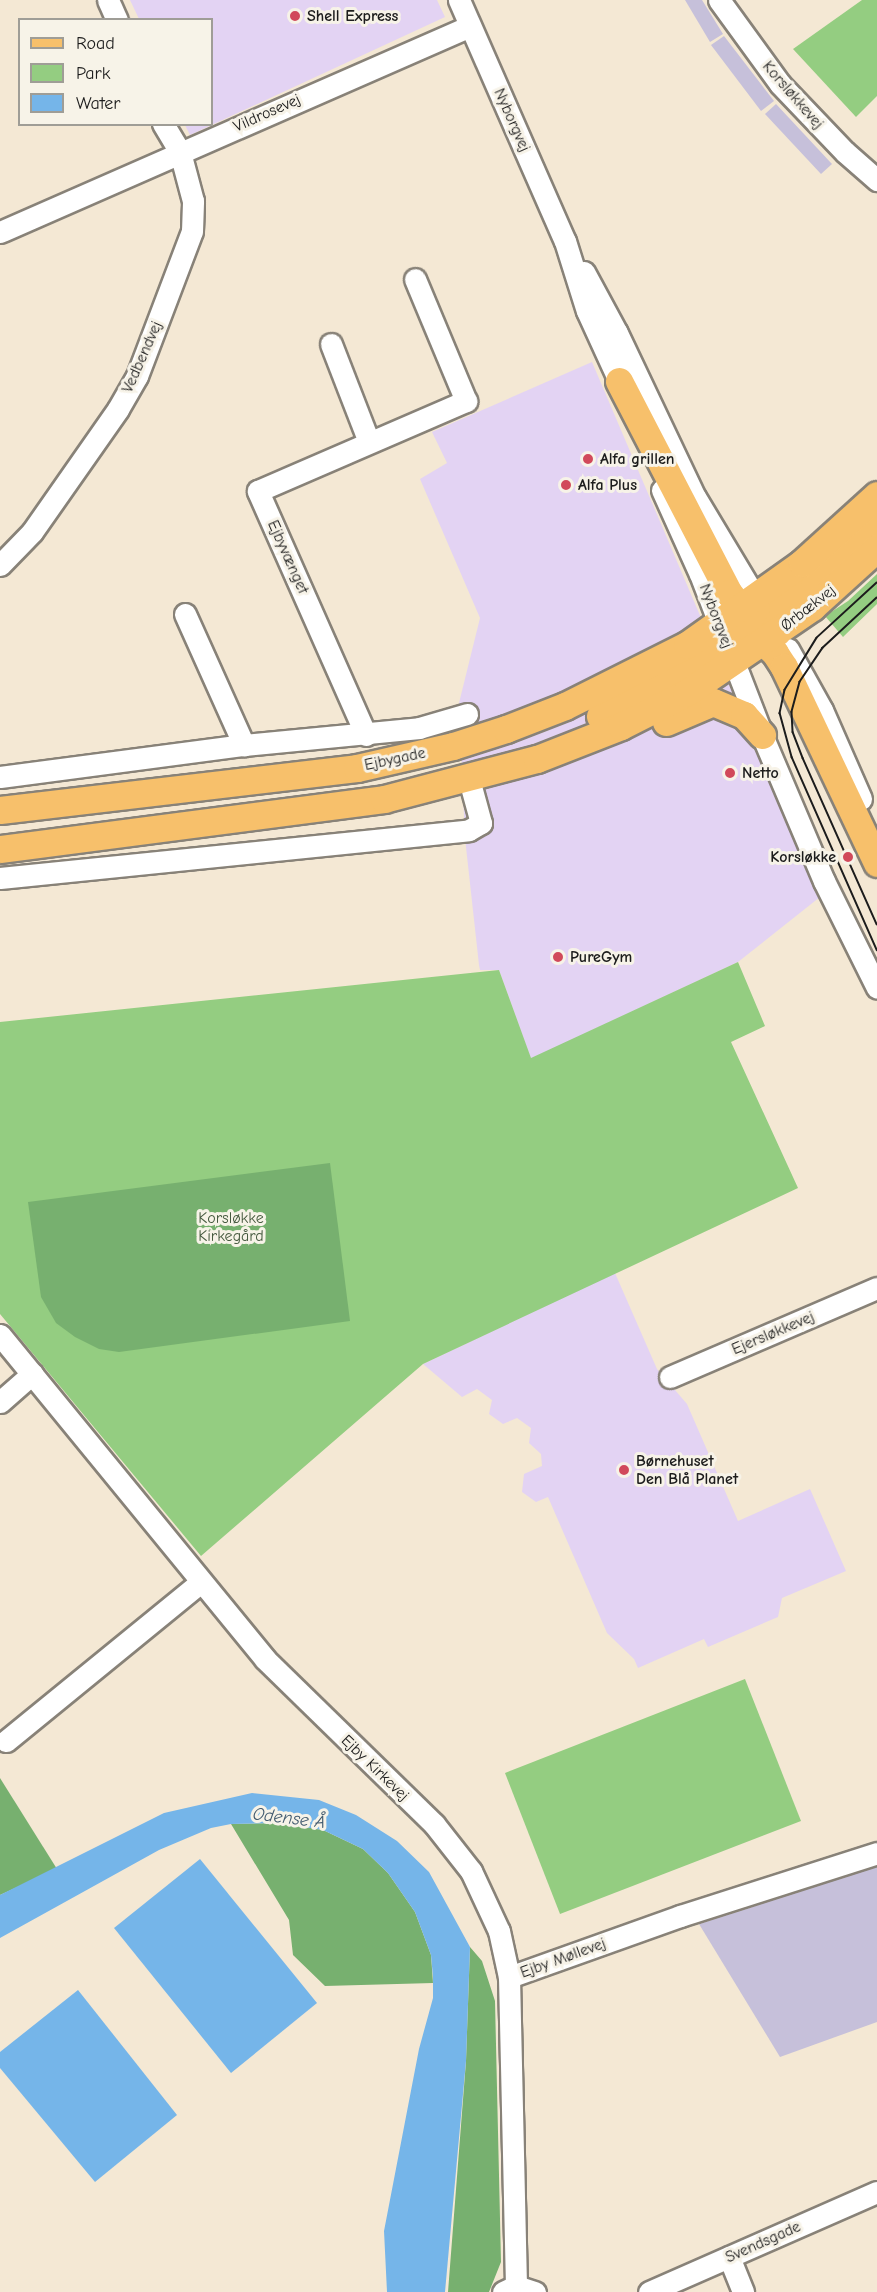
<!DOCTYPE html>
<meta charset="utf-8">
<style>
body{margin:0}
#map{position:relative;width:877px;height:2292px;overflow:hidden;background:#f4e8d4;font-family:"Comic Neue",sans-serif}
div>[style]{position:absolute}
.built>*{inset:0;background:#e3d3f3}
.industrial>*{inset:0;background:#c6c0da}
.green>*{inset:0;background:#94cd81}
.forest>*{inset:0;background:#77b06f}
.water>*{inset:0;background:#75b5e9}
.roads{filter:drop-shadow(2px 0 #888278) drop-shadow(-2px 0 #888278) drop-shadow(0 2px #888278) drop-shadow(0 -2px #888278)}
.minor>*{height:21px;margin:-10.5px;padding:0 10.5px;transform-origin:10.5px;border-radius:10.5px;background:#fff}
.major>*{height:27px;margin:-13.5px;padding:0 13.5px;transform-origin:13.5px;border-radius:13.5px;background:#f7c06b}
.tram>*{height:1.5px;margin:-0.75px;padding:0 0.75px;transform-origin:0.75px;border-radius:0.75px;background:#1c1c1c}
.dots>*{width:16px;height:16px;translate:-50% -50%;box-sizing:border-box;border:3px solid #f7f3e8;border-radius:50%}
span{translate:-50% -50%;white-space:nowrap;text-align:center;line-height:1.15;-webkit-text-stroke:6px #f7f3e8;paint-order:stroke}
.poi-label{font-size:16px;color:#1c1c1c;font-weight:700}
.left{translate:0 -50%;text-align:left}
.right{translate:-100% -50%;text-align:right}
.street-label{font-size:16px;color:#1c1c1c}
.park-label{font-size:16px;color:#465a3f}
.water-label{font-size:18px;color:#40596e;font-style:italic}
.legend{position:absolute;left:18px;top:18px;width:195px;height:108px;box-sizing:border-box;background:#f7f3e8;border:2px solid #9f9d96;margin:0;padding:8px 10px;list-style:none;font-size:18px;color:#1c1c1c}
.legend li{display:flex;align-items:center;gap:12px;height:30px}
.legend b{width:30px;border:2px solid #9f9d96}
</style>
<div id="map">
<div class="built">
<div style="clip-path:polygon(130px 0,437px 0,445px 17px,190px 135px,185px 125px,212px 124px,212px 20px,139px 19px)"></div>
<div style="clip-path:polygon(592px 362px,820px 897px,738px 962px,531px 1059px,499px 970px,480px 970px,479px 965px,465px 838px,459px 703px,480px 618px,420px 479px,447px 463px,432px 432px)"></div>
<div style="clip-path:polygon(615px 1273px,657px 1369px,687px 1404px,738px 1521px,810px 1489px,846px 1571px,782px 1598px,778px 1617px,708px 1647px,704px 1639px,638px 1668px,634px 1659px,607px 1633px,548px 1497px,536px 1502px,522px 1492px,524px 1474px,542px 1466px,541px 1454px,529px 1443px,531px 1428px,517px 1418px,503px 1424px,489px 1414px,492px 1400px,477px 1389px,462px 1397px,423px 1364px)"></div>
</div>
<div class="industrial">
<div style="clip-path:polygon(685px 0,702px 0,723px 34px,710px 42px)"></div>
<div style="clip-path:polygon(724px 36px,774px 101px,761px 111px,711px 45px)"></div>
<div style="clip-path:polygon(776px 104px,832px 164px,821px 174px,765px 114px)"></div>
<div style="clip-path:polygon(877px 1867px,877px 2022px,780px 2057px,699px 1924px)"></div>
</div>
<div class="green">
<div style="clip-path:polygon(862px 0,877px 0,877px 96px,856px 117px,793px 49px)"></div>
<div style="clip-path:polygon(877px 574px,877px 604px,843px 637px,825px 616px,848px 601px)"></div>
<div style="clip-path:polygon(738px 962px,765px 1026px,731px 1042px,798px 1188px,423px 1364px,201px 1556px,0 1314px,0 1022px,499px 970px,531px 1058px)"></div>
<div style="clip-path:polygon(745px 1679px,801px 1821px,560px 1914px,505px 1773px)"></div>
</div>
<div class="forest">
<div style="clip-path:polygon(330px 1163px,350px 1321px,119px 1352px,99px 1349px,75px 1337px,56px 1323px,41px 1297px,28px 1202px)"></div>
<div style="clip-path:polygon(0 1778px,57px 1869px,0 1895px)"></div>
<div style="clip-path:polygon(279px 1823px,323px 1830px,363px 1849px,388px 1873px,415px 1912px,431px 1955px,433px 1983px,325px 1986px,293px 1955px,289px 1920px,231px 1824px)"></div>
<div style="clip-path:polygon(470px 1947px,482px 1961px,495px 2001px,501px 2262px,489px 2292px,448px 2292px,466px 2061px)"></div>
</div>
<div class="water">
<div style="clip-path:polygon(252px 1793px,319px 1800px,356px 1815px,397px 1841px,429px 1872px,470px 1947px,466px 2061px,445px 2292px,387px 2292px,384px 2231px,419px 2049px,433px 1998px,433px 1977px,431px 1955px,415px 1912px,388px 1873px,363px 1849px,323px 1830px,279px 1823px,231px 1824px,211px 1828px,159px 1850px,0 1938px,0 1895px,164px 1813px)"></div>
<div style="clip-path:polygon(200px 1859px,317px 2003px,231px 2073px,114px 1928px)"></div>
<div style="clip-path:polygon(78px 1990px,177px 2115px,95px 2182px,0 2068px,0 2052px)"></div>
</div>
<div class="roads">
<div class="minor">
<div style="left:108px;top:0;width:22px;rotate:66deg"></div>
<div style="left:459px;top:0;width:263px;rotate:66.3deg"></div>
<div style="left:565px;top:241px;width:73px;rotate:72.6deg"></div>
<div style="left:587px;top:311px;width:91px;rotate:65.4deg"></div>
<div style="left:719px;top:0;width:104px;rotate:54deg"></div>
<div style="left:780px;top:84px;width:94px;rotate:46.3deg"></div>
<div style="left:845px;top:152px;width:43px;rotate:41.2deg"></div>
<div style="left:0;top:232px;width:513px;rotate:-23.67deg"></div>
<div style="left:584px;top:272px;width:69px;rotate:61.6deg"></div>
<div style="left:617px;top:333px;width:182px;rotate:64.6deg"></div>
<div style="left:695px;top:497px;width:132px;rotate:59deg"></div>
<div style="left:331px;top:344px;width:105px;rotate:68.8deg"></div>
<div style="left:662px;top:490px;width:92px;rotate:65.7deg"></div>
<div style="left:700px;top:574px;width:173px;rotate:68.9deg"></div>
<div style="left:762px;top:735px;width:159px;rotate:67deg"></div>
<div style="left:824px;top:881px;width:119px;rotate:63.6deg"></div>
<div style="left:0;top:565px;width:46px;rotate:-45.9deg"></div>
<div style="left:32px;top:532px;width:150px;rotate:-55deg"></div>
<div style="left:118px;top:409px;width:38px;rotate:-60deg"></div>
<div style="left:137px;top:376px;width:155px;rotate:-69.2deg"></div>
<div style="left:192px;top:231px;width:30px;rotate:-88deg"></div>
<div style="left:193px;top:201px;width:51px;rotate:-104.9deg"></div>
<div style="left:180px;top:152px;width:33px;rotate:-121deg"></div>
<div style="left:185px;top:614px;width:144px;rotate:65.8deg"></div>
<div style="left:788px;top:649px;width:70px;rotate:60.9deg"></div>
<div style="left:822px;top:710px;width:97px;rotate:66.3deg"></div>
<div style="left:366px;top:735px;width:267px;rotate:-113.9deg"></div>
<div style="left:258px;top:491px;width:227px;rotate:-23.4deg"></div>
<div style="left:466px;top:401px;width:132px;rotate:-112.7deg"></div>
<div style="left:0;top:777px;width:246px;rotate:-7.5deg"></div>
<div style="left:244px;top:745px;width:176px;rotate:-5.5deg"></div>
<div style="left:419px;top:728px;width:50px;rotate:-16.3deg"></div>
<div style="left:0;top:878px;width:471px;rotate:-5.8deg"></div>
<div style="left:469px;top:830px;width:14px;rotate:-30deg"></div>
<div style="left:481px;top:823px;width:46px;rotate:-105.3deg"></div>
<div style="left:0;top:1335px;width:419px;rotate:50.7deg"></div>
<div style="left:265px;top:1659px;width:236px;rotate:44.3deg"></div>
<div style="left:434px;top:1824px;width:60px;rotate:51.8deg"></div>
<div style="left:471px;top:1871px;width:66px;rotate:65deg"></div>
<div style="left:499px;top:1931px;width:47px;rotate:77.7deg"></div>
<div style="left:509px;top:1977px;width:309px;rotate:88.7deg"></div>
<div style="left:670px;top:1377px;width:225px;rotate:-23.3deg"></div>
<div style="left:0;top:1402px;width:43px;rotate:-41.2deg"></div>
<div style="left:6px;top:1741px;width:252px;rotate:-39.2deg"></div>
<div style="left:509px;top:1977px;width:182px;rotate:-19.6deg"></div>
<div style="left:680px;top:1916px;width:207px;rotate:-17.7deg"></div>
<div style="left:729px;top:2257px;width:38px;rotate:68deg"></div>
<div style="left:503px;top:2292px;width:14px;rotate:-25deg"></div>
<div style="left:516px;top:2286px;width:20px;rotate:18deg"></div>
<div style="left:649px;top:2292px;width:249px;rotate:-23.7deg"></div>
</div>
<div class="major">
<div style="left:619px;top:381px;width:239px;rotate:62.6deg"></div>
<div style="left:729px;top:593px;width:33px;rotate:51deg"></div>
<div style="left:750px;top:619px;width:30px;rotate:26deg"></div>
<div style="left:752px;top:632px;width:31px;rotate:42deg"></div>
<div style="left:775px;top:653px;width:17px;rotate:57deg"></div>
<div style="left:784px;top:667px;width:217px;rotate:64.6deg"></div>
<div style="left:747px;top:635px;width:87px;rotate:-39.4deg"></div>
<div style="left:814px;top:580px;width:82px;rotate:-43deg"></div>
<div style="left:600px;top:716px;width:146px;rotate:-29.6deg"></div>
<div style="left:727px;top:644px;width:25px;rotate:-45deg"></div>
<div style="left:745px;top:626px;width:21px;rotate:-59deg"></div>
<div style="left:666px;top:722px;width:51px;rotate:-23.1deg"></div>
<div style="left:713px;top:702px;width:34px;rotate:23deg"></div>
<div style="left:744px;top:715px;width:27px;rotate:48deg"></div>
<div style="left:0;top:810px;width:359px;rotate:-6.7deg"></div>
<div style="left:357px;top:768px;width:98px;rotate:-12.9deg"></div>
<div style="left:453px;top:746px;width:56px;rotate:-17.8deg"></div>
<div style="left:506px;top:729px;width:63px;rotate:-21.3deg"></div>
<div style="left:565px;top:706px;width:136px;rotate:-26.6deg"></div>
<div style="left:687px;top:645px;width:141px;rotate:-35.5deg"></div>
<div style="left:802px;top:563px;width:101px;rotate:-42.2deg"></div>
<div style="left:0;top:849px;width:387px;rotate:-7.4deg"></div>
<div style="left:384px;top:799px;width:158px;rotate:-14.7deg"></div>
<div style="left:537px;top:759px;width:90px;rotate:-21.4deg"></div>
<div style="left:621px;top:726px;width:73px;rotate:-26.9deg"></div>
<div style="left:686px;top:693px;width:153px;rotate:-34.3deg"></div>
<div style="left:812px;top:607px;width:88px;rotate:-42.2deg"></div>
</div>
</div>
<div class="tram">
<div style="left:877px;top:583px;width:81px;rotate:137.5deg"></div>
<div style="left:817px;top:638px;width:61px;rotate:121.6deg"></div>
<div style="left:785px;top:690px;width:24px;rotate:102deg"></div>
<div style="left:780px;top:713px;width:46px;rotate:74.7deg"></div>
<div style="left:792px;top:757px;width:211px;rotate:66.2deg"></div>
<div style="left:877px;top:598px;width:74px;rotate:137.2deg"></div>
<div style="left:823px;top:648px;width:41px;rotate:124.1deg"></div>
<div style="left:800px;top:682px;width:31px;rotate:105deg"></div>
<div style="left:792px;top:712px;width:20px;rotate:87deg"></div>
<div style="left:793px;top:732px;width:28px;rotate:69deg"></div>
<div style="left:803px;top:758px;width:182px;rotate:66deg"></div>
</div>
<div class="dots">
<div style="left:295px;top:16px;background:#d1495b"></div>
<div style="left:588px;top:459px;background:#d1495b"></div>
<div style="left:566px;top:485px;background:#d1495b"></div>
<div style="left:730px;top:773px;background:#d1495b"></div>
<div style="left:848px;top:857px;background:#d1495b"></div>
<div style="left:558px;top:957px;background:#d1495b"></div>
<div style="left:624px;top:1470px;background:#d1495b"></div>
</div>
<div class="poi-label">
<span class="left" style="left:307px;top:16px">Shell Express</span>
<span class="left" style="left:600px;top:459px">Alfa grillen</span>
<span class="left" style="left:578px;top:485px">Alfa Plus</span>
<span class="left" style="left:742px;top:773px">Netto</span>
<span class="right" style="left:836px;top:857px">Korsløkke</span>
<span class="left" style="left:570px;top:957px">PureGym</span>
<span class="left" style="left:636px;top:1470px">Børnehuset<br>Den Blå Planet</span>
</div>
<div class="street-label">
<span style="left:793px;top:95px;rotate:49deg">Korsløkkevej</span>
<span style="left:267px;top:113px;rotate:-24deg">Vildrosevej</span>
<span style="left:512px;top:120px;rotate:66deg">Nyborgvej</span>
<span style="left:142px;top:357px;rotate:-66deg">Vedbendvej</span>
<span style="left:288px;top:557px;rotate:66deg">Ejbyvænget</span>
<span style="left:808px;top:608px;rotate:-38deg">Ørbækvej</span>
<span style="left:716px;top:616px;rotate:69deg">Nyborgvej</span>
<span style="left:395px;top:759px;rotate:-12deg">Ejbygade</span>
<span style="left:773px;top:1333px;rotate:-23deg">Ejersløkkevej</span>
<span style="left:375px;top:1768px;rotate:44deg">Ejby Kirkevej</span>
<span style="left:563px;top:1958px;rotate:-20deg">Ejby Møllevej</span>
<span style="left:763px;top:2242px;rotate:-24deg">Svendsgade</span>
</div>
<div class="park-label">
<span style="left:231px;top:1227px">Korsløkke<br>Kirkegård</span>
</div>
<div class="water-label">
<span style="left:289px;top:1819px;rotate:7deg">Odense Å</span>
</div>
<ul class="legend">
<li><b style="height:8px;background:#f7c06b"></b>Road</li>
<li><b style="height:16px;background:#94cd81"></b>Park</li>
<li><b style="height:16px;background:#75b5e9"></b>Water</li>
</ul>
</div>
